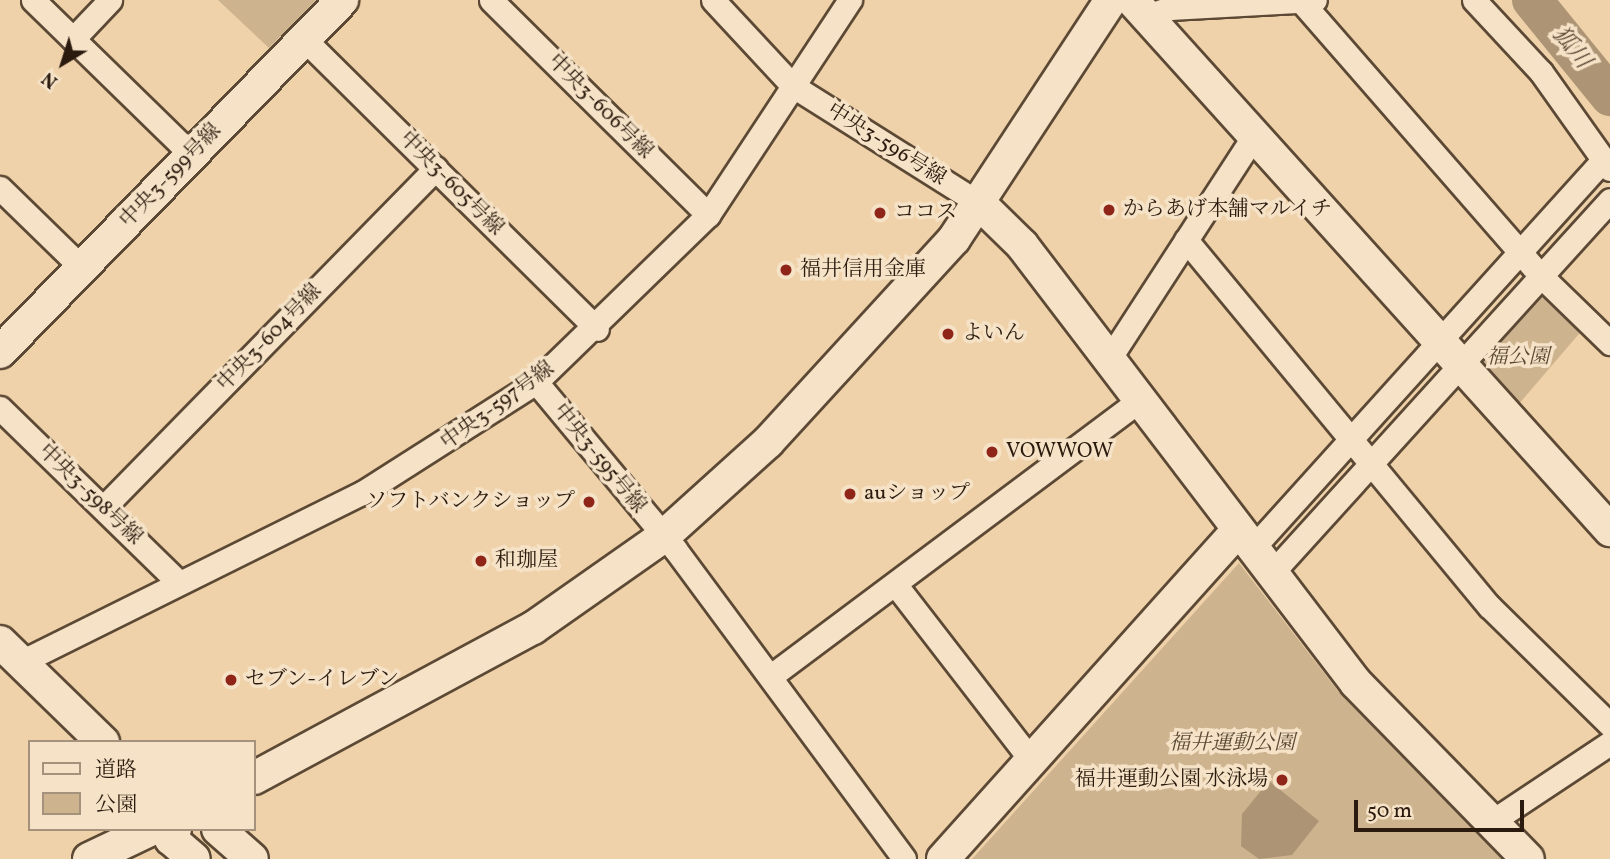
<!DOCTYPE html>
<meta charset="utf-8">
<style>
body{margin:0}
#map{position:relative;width:1610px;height:859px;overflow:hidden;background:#efd2a9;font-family:Vollkorn,"Noto Serif JP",serif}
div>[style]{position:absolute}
.green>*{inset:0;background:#ceb38f}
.water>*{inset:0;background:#ac9474}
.river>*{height:40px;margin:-20px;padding:0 20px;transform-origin:20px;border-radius:20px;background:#ac9474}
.roads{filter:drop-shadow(2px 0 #5c4935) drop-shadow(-2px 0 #5c4935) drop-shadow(0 2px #5c4935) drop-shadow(0 -2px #5c4935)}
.street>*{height:23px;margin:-11.5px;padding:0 11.5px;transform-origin:11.5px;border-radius:11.5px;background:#f5e2c7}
.secondary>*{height:32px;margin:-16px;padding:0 16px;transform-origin:16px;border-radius:16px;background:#f5e2c7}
.dots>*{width:19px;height:19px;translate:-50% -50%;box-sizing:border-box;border:4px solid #f5e2c7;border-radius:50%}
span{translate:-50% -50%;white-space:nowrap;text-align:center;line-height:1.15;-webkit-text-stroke:7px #f5e2c7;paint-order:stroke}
.street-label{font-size:21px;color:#2b1b0e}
.poi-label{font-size:21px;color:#2b1b0e}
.left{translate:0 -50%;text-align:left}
.right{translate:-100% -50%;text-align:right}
.park-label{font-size:21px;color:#5c4935;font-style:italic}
.water-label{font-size:23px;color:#5f4b37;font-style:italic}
.legend{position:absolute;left:28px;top:740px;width:228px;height:91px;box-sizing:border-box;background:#f5e2c7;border:2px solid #a4927d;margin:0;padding:9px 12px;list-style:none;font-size:21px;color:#2b1b0e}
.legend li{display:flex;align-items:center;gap:14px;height:35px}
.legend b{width:35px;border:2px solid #a4927d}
.north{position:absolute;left:28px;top:28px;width:70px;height:70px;-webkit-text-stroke:5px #f5e2c7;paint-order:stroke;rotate:218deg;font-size:19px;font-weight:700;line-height:28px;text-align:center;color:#2b1b0e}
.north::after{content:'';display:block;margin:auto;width:24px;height:32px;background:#2b1b0e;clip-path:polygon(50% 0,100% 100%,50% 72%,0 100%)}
.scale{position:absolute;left:1354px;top:800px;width:170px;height:32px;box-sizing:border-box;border:4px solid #2b1b0e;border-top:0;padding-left:9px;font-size:21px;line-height:24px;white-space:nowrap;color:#2b1b0e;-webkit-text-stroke:5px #f5e2c7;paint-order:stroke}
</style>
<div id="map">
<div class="green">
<div style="clip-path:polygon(218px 0,316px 0,269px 48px)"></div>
<div style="clip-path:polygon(1535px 294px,1550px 295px,1584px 328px,1518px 405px,1484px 368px,1484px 352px)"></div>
<div style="clip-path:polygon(1239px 563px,1338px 691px,1511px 859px,972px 859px)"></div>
</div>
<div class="water">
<div style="clip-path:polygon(1269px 781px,1319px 821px,1292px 855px,1259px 859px,1241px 846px,1242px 814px)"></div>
</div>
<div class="river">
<div style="left:1532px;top:0;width:124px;rotate:50.9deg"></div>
</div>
<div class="roads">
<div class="street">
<div style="left:33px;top:0;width:222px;rotate:44.3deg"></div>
<div style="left:491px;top:0;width:305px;rotate:44.7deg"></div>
<div style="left:713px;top:0;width:117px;rotate:47.1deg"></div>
<div style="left:793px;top:86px;width:220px;rotate:32.2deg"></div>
<div style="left:1300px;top:0;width:365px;rotate:48.9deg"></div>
<div style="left:1540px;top:275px;width:98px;rotate:44.2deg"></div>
<div style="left:1474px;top:0;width:98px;rotate:47.1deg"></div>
<div style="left:1541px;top:72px;width:119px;rotate:54.6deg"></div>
<div style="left:1147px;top:16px;width:24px;rotate:-19deg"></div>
<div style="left:1170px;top:8px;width:145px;rotate:-3.2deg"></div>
<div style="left:73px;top:39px;width:54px;rotate:-46.5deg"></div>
<div style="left:304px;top:39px;width:412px;rotate:44.7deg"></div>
<div style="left:0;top:188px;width:115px;rotate:44.3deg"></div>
<div style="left:1186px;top:240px;width:475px;rotate:50.4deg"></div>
<div style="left:1489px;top:606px;width:170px;rotate:44.5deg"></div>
<div style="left:1107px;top:362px;width:272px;rotate:-57deg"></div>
<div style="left:536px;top:382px;width:217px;rotate:50.2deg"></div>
<div style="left:675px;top:549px;width:385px;rotate:53.5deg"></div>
<div style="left:0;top:408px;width:249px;rotate:44.3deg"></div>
<div style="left:104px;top:507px;width:474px;rotate:-45.6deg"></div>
<div style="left:1250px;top:551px;width:527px;rotate:-47.92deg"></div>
<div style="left:1270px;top:575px;width:506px;rotate:-47.8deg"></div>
<div style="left:895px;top:584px;width:222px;rotate:52.3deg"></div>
<div style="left:21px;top:662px;width:381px;rotate:-26.4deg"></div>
<div style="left:362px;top:493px;width:206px;rotate:-32.5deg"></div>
<div style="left:536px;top:382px;width:240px;rotate:-44.2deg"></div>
<div style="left:708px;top:215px;width:258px;rotate:-56.6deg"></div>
<div style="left:771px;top:676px;width:459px;rotate:-36.8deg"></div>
<div style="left:1491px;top:822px;width:143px;rotate:-33.6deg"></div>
</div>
<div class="secondary">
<div style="left:1132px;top:0;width:714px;rotate:47.95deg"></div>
<div style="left:979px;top:203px;width:60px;rotate:44.3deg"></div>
<div style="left:1022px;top:245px;width:551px;rotate:52.67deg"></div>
<div style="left:1356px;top:683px;width:246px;rotate:45.7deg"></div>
<div style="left:0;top:352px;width:491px;rotate:-45.8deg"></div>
<div style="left:0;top:642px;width:144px;rotate:44.2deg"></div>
<div style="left:254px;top:778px;width:317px;rotate:-28.3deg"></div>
<div style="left:533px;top:628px;width:160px;rotate:-35.1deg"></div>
<div style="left:664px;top:536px;width:140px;rotate:-42.1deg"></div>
<div style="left:768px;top:442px;width:275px;rotate:-47.5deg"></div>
<div style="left:954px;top:239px;width:286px;rotate:-56.7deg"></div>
<div style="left:175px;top:829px;width:11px;rotate:112deg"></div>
<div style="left:171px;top:839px;width:30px;rotate:41deg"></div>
<div style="left:218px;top:829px;width:45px;rotate:41.4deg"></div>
<div style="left:89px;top:859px;width:70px;rotate:-25.5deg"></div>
<div style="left:943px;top:859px;width:439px;rotate:-48.1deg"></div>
</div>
</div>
<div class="dots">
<div style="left:1109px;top:210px;background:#8f2418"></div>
<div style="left:880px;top:213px;background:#8f2418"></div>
<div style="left:786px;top:270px;background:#8f2418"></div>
<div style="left:948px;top:334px;background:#8f2418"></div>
<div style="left:992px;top:452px;background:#8f2418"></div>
<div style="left:850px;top:494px;background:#8f2418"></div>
<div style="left:589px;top:502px;background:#8f2418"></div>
<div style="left:481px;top:561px;background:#8f2418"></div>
<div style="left:231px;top:680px;background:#8f2418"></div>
<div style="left:1282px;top:780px;background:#8f2418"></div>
</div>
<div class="street-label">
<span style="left:600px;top:107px;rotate:45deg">中央3-606号線</span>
<span style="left:886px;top:145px;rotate:32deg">中央3-596号線</span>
<span style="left:171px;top:176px;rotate:-46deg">中央3-599号線</span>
<span style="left:451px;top:184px;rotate:45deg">中央3-605号線</span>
<span style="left:270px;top:338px;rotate:-46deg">中央3-604号線</span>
<span style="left:498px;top:406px;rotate:-36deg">中央3-597号線</span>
<span style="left:599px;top:459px;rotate:51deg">中央3-595号線</span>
<span style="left:90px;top:495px;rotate:44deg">中央3-598号線</span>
</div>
<div class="poi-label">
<span class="left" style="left:1123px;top:210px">からあげ本舗マルイチ</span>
<span class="left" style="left:894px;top:213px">ココス</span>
<span class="left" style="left:800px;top:270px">福井信用金庫</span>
<span class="left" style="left:962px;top:334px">よいん</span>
<span class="left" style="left:1006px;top:452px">VOWWOW</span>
<span class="left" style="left:864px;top:494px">auショップ</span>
<span class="right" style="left:575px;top:502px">ソフトバンクショップ</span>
<span class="left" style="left:495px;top:561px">和珈屋</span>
<span class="left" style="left:245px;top:680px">セブン-イレブン</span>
<span class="right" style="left:1268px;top:780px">福井運動公園 水泳場</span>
</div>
<div class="park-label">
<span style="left:1518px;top:358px">福公園</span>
<span style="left:1232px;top:744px">福井運動公園</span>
</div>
<div class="water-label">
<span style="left:1571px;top:48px;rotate:51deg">狐川</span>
</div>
<ul class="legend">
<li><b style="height:9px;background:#f5e2c7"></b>道路</li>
<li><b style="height:19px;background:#ceb38f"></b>公園</li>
</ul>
<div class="north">N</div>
<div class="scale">50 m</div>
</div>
